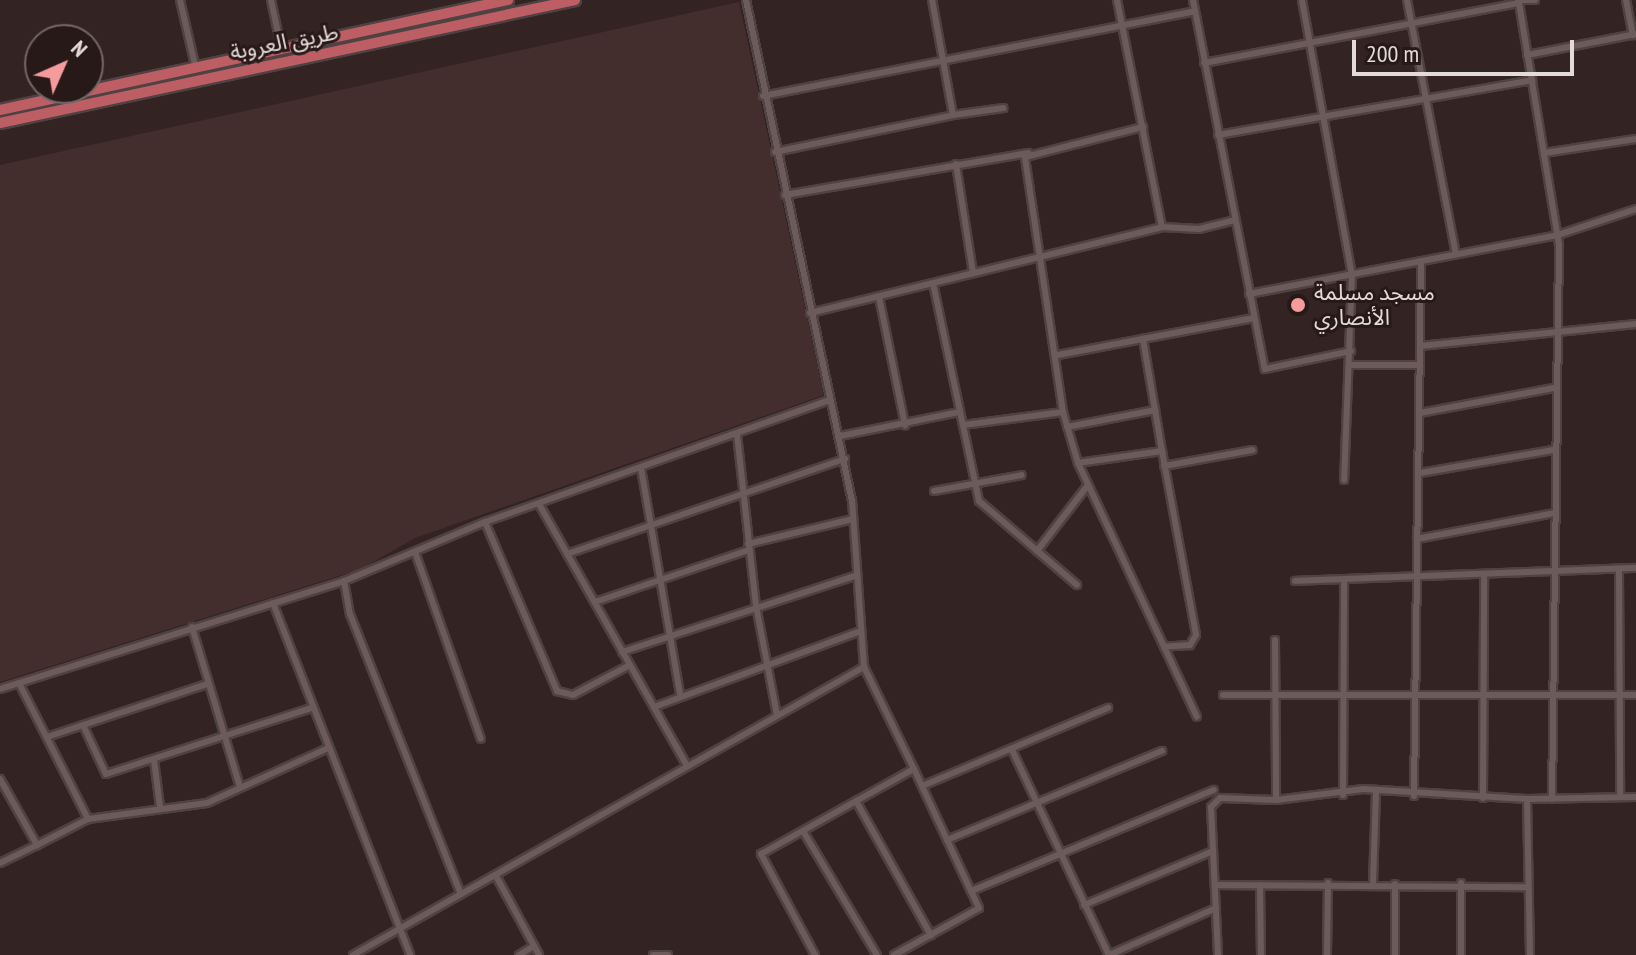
<!DOCTYPE html>
<meta charset="utf-8">
<style>
body{margin:0}
#map{position:relative;width:1636px;height:955px;overflow:hidden;background:#332323;font-family:"PT Sans Narrow","Noto Sans Arabic",sans-serif}
div>[style]{position:absolute}
.built>*{inset:0;background:#442d2d}
.roads{filter:drop-shadow(2px 0 #4f4242) drop-shadow(-2px 0 #4f4242) drop-shadow(0 2px #4f4242) drop-shadow(0 -2px #4f4242)}
.minor>*{height:6px;margin:-3px;padding:0 3px;transform-origin:3px;border-radius:3px;background:#6d5a5a}
.primary>*{height:10px;margin:-5px;padding:0 5px;transform-origin:5px;border-radius:5px;background:#bd5e65}
.dots>*{width:22px;height:22px;translate:-50% -50%;box-sizing:border-box;border:4px solid #281919;border-radius:50%}
span{translate:-50% -50%;white-space:nowrap;text-align:center;line-height:1.15;-webkit-text-stroke:6px #281919;paint-order:stroke}
.street-label{font-size:22px;color:#e5dada}
.poi-label{font-size:22px;color:#e5dada}
.left{translate:0 -50%;text-align:left}
.north{position:absolute;left:24px;top:24px;width:80px;height:80px;box-sizing:border-box;background:#281919;border:2px solid #746666;border-radius:50%;rotate:45deg;font-size:22px;font-weight:700;line-height:32px;text-align:center;color:#e5dada}
.north::after{content:'';display:block;margin:auto;width:28px;height:36px;background:#f59b9c;clip-path:polygon(50% 0,100% 100%,50% 72%,0 100%)}
.scale{position:absolute;left:1352px;top:40px;width:222px;height:36px;box-sizing:border-box;border:4px solid #e5dada;border-top:0;padding-left:10px;font-size:24px;line-height:28px;white-space:nowrap;color:#e5dada;-webkit-text-stroke:6px #281919;paint-order:stroke}
</style>
<div id="map">
<div class="built">
<div style="clip-path:polygon(739px 2px,824px 395px,415px 538px,361px 569px,0 682px,0 165px)"></div>
</div>
<div class="roads">
<div class="minor">
<div style="left:180px;top:0;width:67px;rotate:77deg"></div>
<div style="left:271px;top:0;width:48px;rotate:78deg"></div>
<div style="left:1117px;top:0;width:231px;rotate:78.8deg"></div>
<div style="left:1193px;top:0;width:376px;rotate:79deg"></div>
<div style="left:1265px;top:369px;width:88px;rotate:-11.8deg"></div>
<div style="left:1302px;top:0;width:280px;rotate:79.7deg"></div>
<div style="left:1352px;top:275px;width:205px;rotate:92.2deg"></div>
<div style="left:1407px;top:0;width:259px;rotate:79.1deg"></div>
<div style="left:1518px;top:0;width:17px"></div>
<div style="left:1626px;top:0;width:36px;rotate:79deg"></div>
<div style="left:1527px;top:55px;width:111px;rotate:-10.9deg"></div>
<div style="left:1204px;top:63px;width:321px;rotate:-10.8deg"></div>
<div style="left:1519px;top:3px;width:245px;rotate:80.6deg"></div>
<div style="left:1559px;top:245px;width:554px;rotate:90.72deg"></div>
<div style="left:763px;top:96px;width:440px;rotate:-11.1deg"></div>
<div style="left:953px;top:115px;width:51px;rotate:-7.8deg"></div>
<div style="left:1218px;top:135px;width:319px;rotate:-9.9deg"></div>
<div style="left:775px;top:152px;width:182px;rotate:-11.7deg"></div>
<div style="left:953px;top:115px;width:117px;rotate:-100.3deg"></div>
<div style="left:1544px;top:153px;width:93px;rotate:-8.7deg"></div>
<div style="left:956px;top:164px;width:109px;rotate:81.1deg"></div>
<div style="left:785px;top:195px;width:247px;rotate:-9.8deg"></div>
<div style="left:933px;top:283px;width:145px;rotate:78.1deg"></div>
<div style="left:963px;top:425px;width:101px;rotate:-7.4deg"></div>
<div style="left:1063px;top:412px;width:53px;rotate:73.6deg"></div>
<div style="left:1078px;top:463px;width:280px;rotate:64.9deg"></div>
<div style="left:1249px;top:294px;width:315px;rotate:-10.8deg"></div>
<div style="left:1558px;top:235px;width:82px;rotate:-18.4deg"></div>
<div style="left:879px;top:297px;width:131px;rotate:78.5deg"></div>
<div style="left:810px;top:313px;width:362px;rotate:-13.7deg"></div>
<div style="left:1162px;top:227px;width:37px;rotate:3deg"></div>
<div style="left:1199px;top:229px;width:36px;rotate:-14deg"></div>
<div style="left:1420px;top:346px;width:217px;rotate:-5.8deg"></div>
<div style="left:1058px;top:355px;width:199px;rotate:-10.7deg"></div>
<div style="left:1351px;top:365px;width:69px"></div>
<div style="left:1063px;top:412px;width:258px;rotate:-98.5deg"></div>
<div style="left:1025px;top:157px;width:122px;rotate:-14.3deg"></div>
<div style="left:1420px;top:413px;width:136px;rotate:-10.6deg"></div>
<div style="left:963px;top:425px;width:78px;rotate:78.1deg"></div>
<div style="left:979px;top:501px;width:129px;rotate:40.6deg"></div>
<div style="left:1067px;top:427px;width:90px;rotate:-10.9deg"></div>
<div style="left:737px;top:434px;width:173px;rotate:83.7deg"></div>
<div style="left:756px;top:606px;width:111px;rotate:79.1deg"></div>
<div style="left:840px;top:436px;width:121px;rotate:-11.4deg"></div>
<div style="left:1162px;top:451px;width:187px;rotate:79.5deg"></div>
<div style="left:1196px;top:635px;width:12px;rotate:121deg"></div>
<div style="left:1190px;top:645px;width:26px;rotate:176deg"></div>
<div style="left:1078px;top:463px;width:85px;rotate:-8.1deg"></div>
<div style="left:1162px;top:451px;width:114px;rotate:-99.6deg"></div>
<div style="left:1164px;top:466px;width:90px;rotate:-10.2deg"></div>
<div style="left:641px;top:468px;width:229px;rotate:80.2deg"></div>
<div style="left:1420px;top:473px;width:135px;rotate:-9.8deg"></div>
<div style="left:934px;top:491px;width:89px;rotate:-10.3deg"></div>
<div style="left:539px;top:504px;width:301px;rotate:60.5deg"></div>
<div style="left:485px;top:522px;width:184px;rotate:66.9deg"></div>
<div style="left:557px;top:691px;width:16px;rotate:14deg"></div>
<div style="left:573px;top:695px;width:64px;rotate:-27.8deg"></div>
<div style="left:1417px;top:539px;width:139px;rotate:-10.7deg"></div>
<div style="left:748px;top:544px;width:108px;rotate:-13.4deg"></div>
<div style="left:1037px;top:551px;width:83px;rotate:-52.3deg"></div>
<div style="left:415px;top:552px;width:198px;rotate:70.6deg"></div>
<div style="left:567px;top:554px;width:294px;rotate:-18.9deg"></div>
<div style="left:1619px;top:569px;width:228px;rotate:89.7deg"></div>
<div style="left:344px;top:581px;width:34px;rotate:80deg"></div>
<div style="left:350px;top:614px;width:301px;rotate:68.4deg"></div>
<div style="left:1295px;top:581px;width:341px;rotate:-2.2deg"></div>
<div style="left:595px;top:602px;width:163px;rotate:-18.7deg"></div>
<div style="left:273px;top:603px;width:378px;rotate:68.7deg"></div>
<div style="left:192px;top:627px;width:167px;rotate:73.3deg"></div>
<div style="left:1275px;top:640px;width:160px;rotate:89.6deg"></div>
<div style="left:622px;top:652px;width:245px;rotate:-18.1deg"></div>
<div style="left:19px;top:683px;width:153px;rotate:63.1deg"></div>
<div style="left:0;top:689px;width:361px;rotate:-17.4deg"></div>
<div style="left:344px;top:581px;width:153px;rotate:-22.7deg"></div>
<div style="left:485px;top:522px;width:366px;rotate:-19.5deg"></div>
<div style="left:1223px;top:695px;width:413px"></div>
<div style="left:654px;top:707px;width:217px;rotate:-20.2deg"></div>
<div style="left:83px;top:725px;width:54px;rotate:64.9deg"></div>
<div style="left:106px;top:774px;width:216px;rotate:-17.8deg"></div>
<div style="left:47px;top:737px;width:169px;rotate:-18.3deg"></div>
<div style="left:1012px;top:750px;width:227px;rotate:64.7deg"></div>
<div style="left:154px;top:760px;width:47px;rotate:82.7deg"></div>
<div style="left:914px;top:769px;width:135px;rotate:65deg"></div>
<div style="left:0;top:779px;width:76px;rotate:60.7deg"></div>
<div style="left:37px;top:845px;width:57px;rotate:-27deg"></div>
<div style="left:88px;top:819px;width:120px;rotate:-7.7deg"></div>
<div style="left:207px;top:803px;width:131px;rotate:-24.4deg"></div>
<div style="left:922px;top:786px;width:202px;rotate:-22.8deg"></div>
<div style="left:1343px;top:795px;width:215px;rotate:-89.7deg"></div>
<div style="left:1414px;top:796px;width:535px;rotate:-89.25deg"></div>
<div style="left:1483px;top:798px;width:220px;rotate:-89.7deg"></div>
<div style="left:1527px;top:799px;width:156px;rotate:88.9deg"></div>
<div style="left:856px;top:801px;width:154px;rotate:60.8deg"></div>
<div style="left:803px;top:831px;width:144px;rotate:59.2deg"></div>
<div style="left:947px;top:840px;width:233px;rotate:-22.5deg"></div>
<div style="left:0;top:863px;width:41px;rotate:-25.9deg"></div>
<div style="left:496px;top:876px;width:90px;rotate:61.4deg"></div>
<div style="left:1373px;top:883px;width:91px;rotate:-88.1deg"></div>
<div style="left:1215px;top:885px;width:313px;rotate:0.4deg"></div>
<div style="left:1260px;top:885px;width:70px;rotate:89.2deg"></div>
<div style="left:1084px;top:905px;width:140px;rotate:-22.7deg"></div>
<div style="left:353px;top:955px;width:587px;rotate:-29.41deg"></div>
<div style="left:864px;top:667px;width:166px;rotate:-94.1deg"></div>
<div style="left:852px;top:501px;width:512px;rotate:-101.95deg"></div>
<div style="left:519px;top:955px;width:17px;rotate:-31deg"></div>
<div style="left:653px;top:955px;width:15px"></div>
<div style="left:815px;top:955px;width:115px;rotate:-118.1deg"></div>
<div style="left:761px;top:854px;width:175px;rotate:-29.1deg"></div>
<div style="left:914px;top:769px;width:114px;rotate:-116.1deg"></div>
<div style="left:894px;top:955px;width:97px;rotate:-28.9deg"></div>
<div style="left:979px;top:908px;width:19px;rotate:-115deg"></div>
<div style="left:971px;top:891px;width:263px;rotate:-22.6deg"></div>
<div style="left:1109px;top:955px;width:117px;rotate:-23.7deg"></div>
<div style="left:1218px;top:955px;width:148px;rotate:-92.7deg"></div>
<div style="left:1211px;top:807px;width:13px;rotate:-45deg"></div>
<div style="left:1220px;top:798px;width:56px;rotate:2deg"></div>
<div style="left:1276px;top:800px;width:88px;rotate:-7.2deg"></div>
<div style="left:1363px;top:789px;width:164px;rotate:3.5deg"></div>
<div style="left:1527px;top:799px;width:109px;rotate:-1.1deg"></div>
<div style="left:1327px;top:955px;width:72px;rotate:-89.2deg"></div>
<div style="left:1395px;top:955px;width:71px;rotate:-90deg"></div>
<div style="left:1461px;top:955px;width:72px;rotate:-90deg"></div>
</div>
<div class="primary">
<div style="left:0;top:110px;width:520px;rotate:-12.22deg"></div>
<div style="left:0;top:123px;width:588px;rotate:-12.07deg"></div>
</div>
</div>
<div class="dots">
<div style="left:1298px;top:305px;background:#f59b9c"></div>
</div>
<div class="street-label">
<span style="left:284px;top:42px;rotate:-11deg">طريق العروبة</span>
</div>
<div class="poi-label">
<span class="left" style="left:1314px;top:305px">مسجد مسلمة<br>الأنصاري</span>
</div>
<div class="north">N</div>
<div class="scale">200 m</div>
</div>
